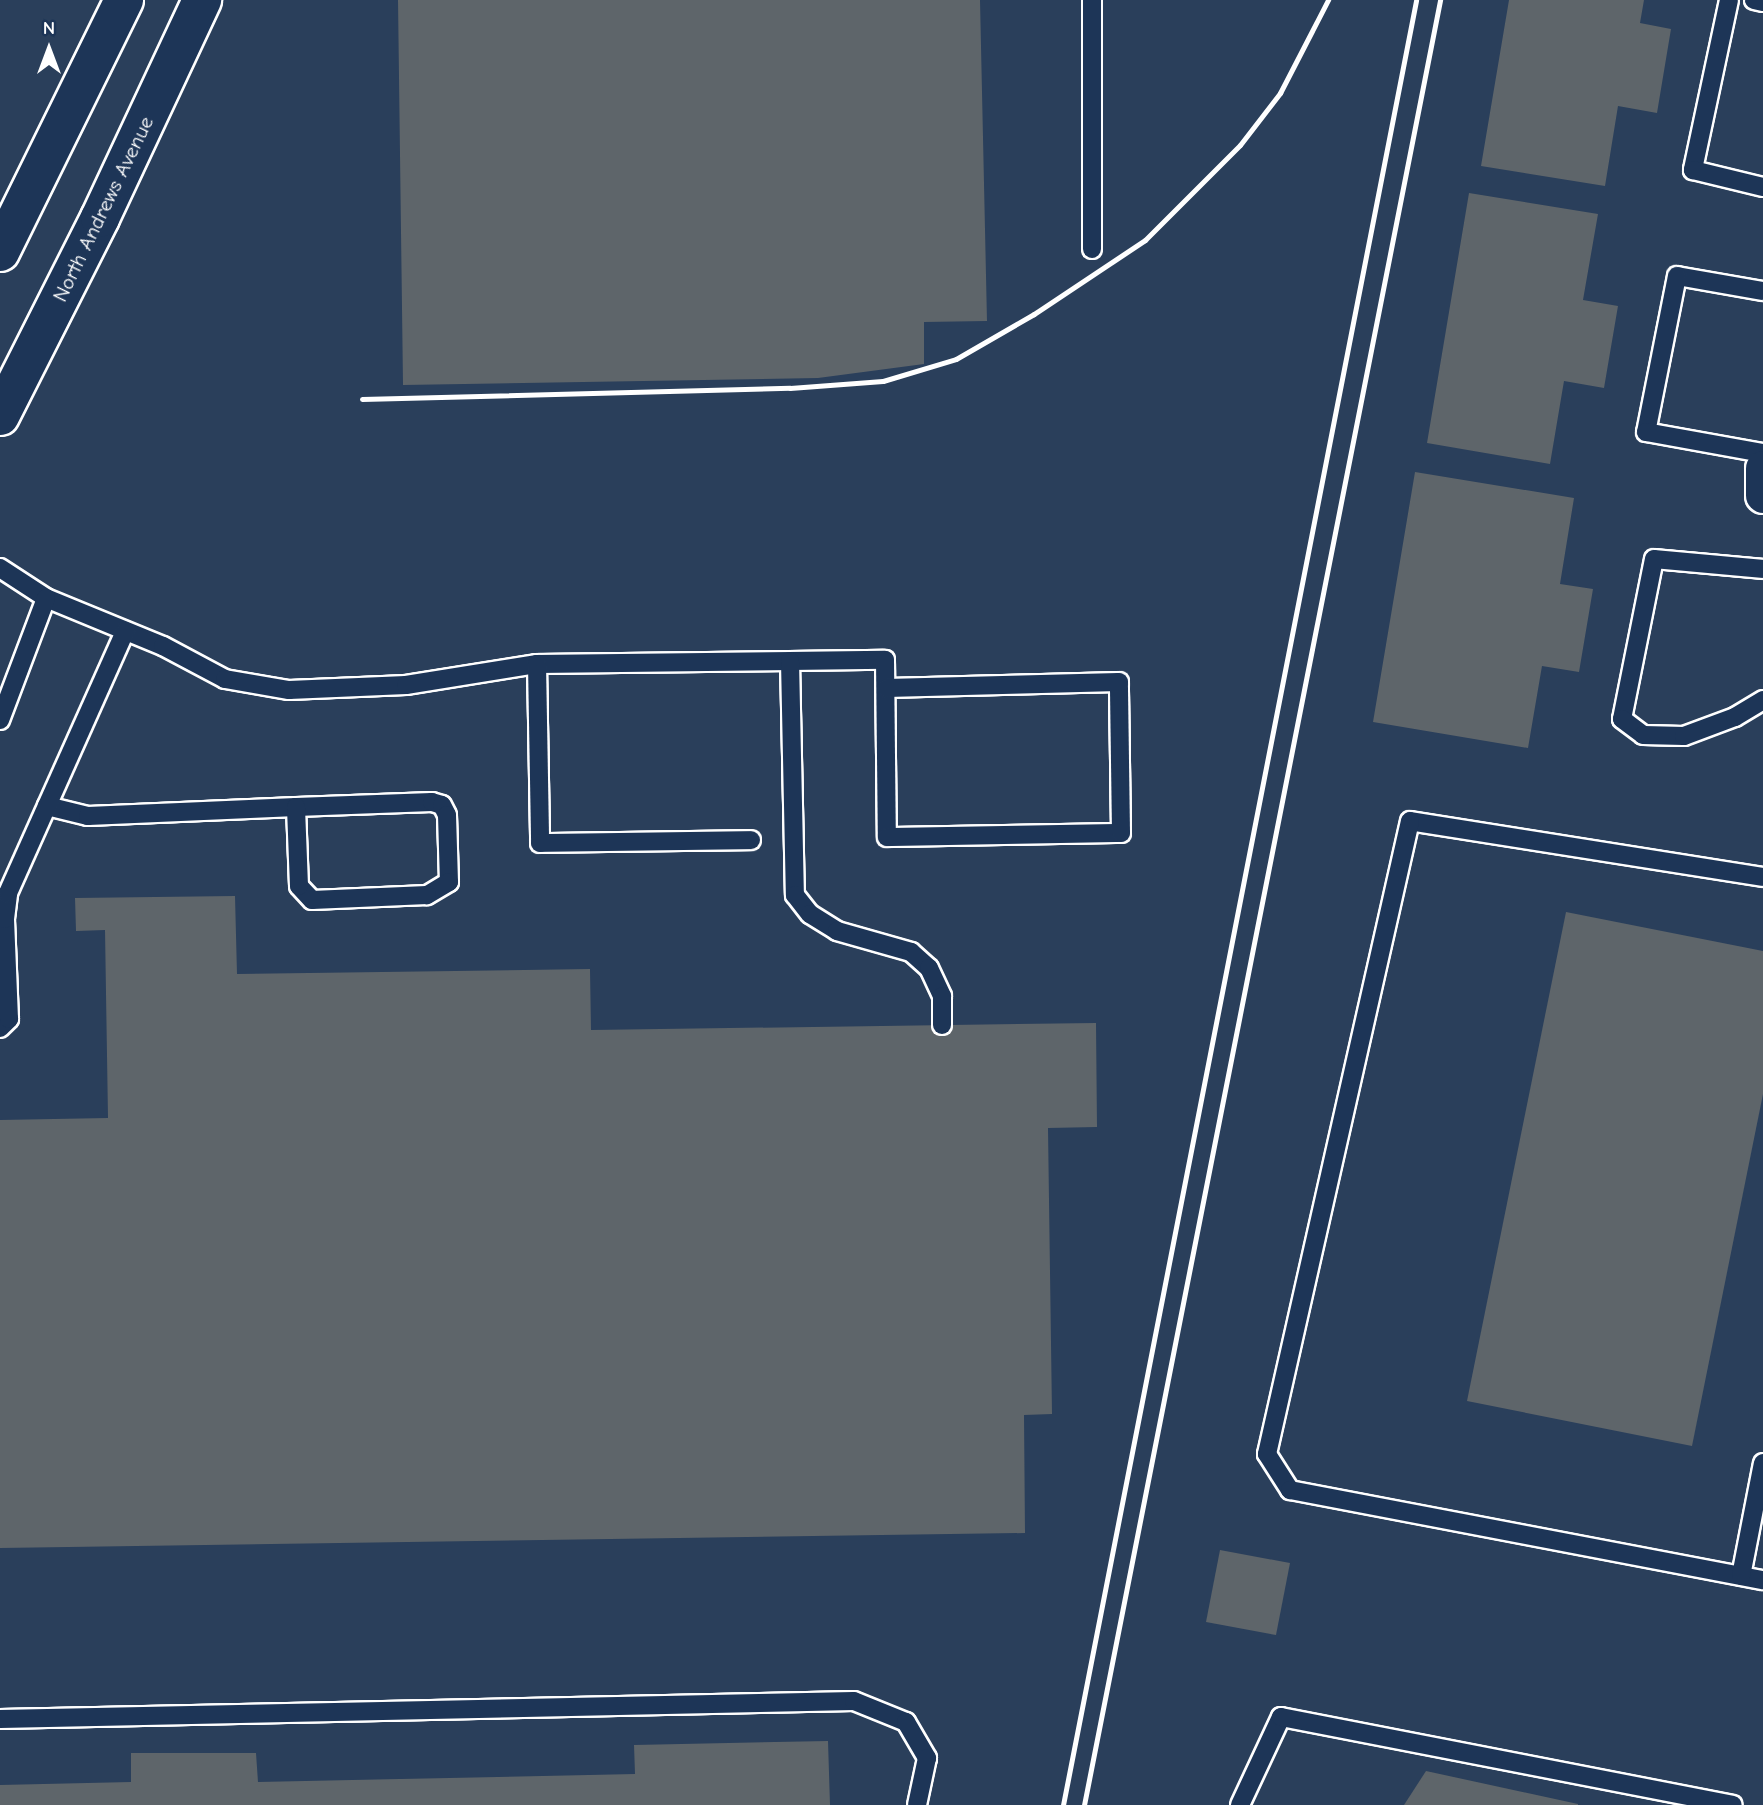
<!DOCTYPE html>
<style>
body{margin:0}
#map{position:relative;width:1763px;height:1805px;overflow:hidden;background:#2a3f5b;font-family:"Comic Neue",sans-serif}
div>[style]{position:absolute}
.building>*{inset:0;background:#5e656a}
.roads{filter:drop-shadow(2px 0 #fff) drop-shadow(-2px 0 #fff) drop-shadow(0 2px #fff) drop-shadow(0 -2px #fff)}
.service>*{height:18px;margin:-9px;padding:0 9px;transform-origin:9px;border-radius:9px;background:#1d3557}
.minor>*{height:35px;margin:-17.5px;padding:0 17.5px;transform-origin:17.5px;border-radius:17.5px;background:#1d3557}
.tertiary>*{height:38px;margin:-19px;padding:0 19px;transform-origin:19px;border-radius:19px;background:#1d3557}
.rail>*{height:5px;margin:-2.5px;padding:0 2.5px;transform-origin:2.5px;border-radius:2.5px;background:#fff}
span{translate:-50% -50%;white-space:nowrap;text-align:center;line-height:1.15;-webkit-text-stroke:5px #1d3557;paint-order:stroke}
.street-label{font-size:21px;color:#fff}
.north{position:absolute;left:14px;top:14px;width:70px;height:70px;-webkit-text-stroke:5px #1d3557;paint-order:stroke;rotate:0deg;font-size:19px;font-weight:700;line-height:28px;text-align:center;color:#fff}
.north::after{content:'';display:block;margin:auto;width:24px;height:32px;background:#fff;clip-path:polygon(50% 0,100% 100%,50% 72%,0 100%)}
</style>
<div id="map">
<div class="building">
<div style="clip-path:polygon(398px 0,980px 0,987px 321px,924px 322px,924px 364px,818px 378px,403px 385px)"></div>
<div style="clip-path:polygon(1509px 0,1644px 0,1640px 23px,1671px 29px,1657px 113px,1618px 106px,1605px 186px,1481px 166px)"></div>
<div style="clip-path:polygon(1469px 193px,1598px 214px,1583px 300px,1618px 306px,1604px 388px,1564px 381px,1550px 464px,1427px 443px)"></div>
<div style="clip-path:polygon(1415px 472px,1574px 498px,1560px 584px,1593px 589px,1579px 672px,1542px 666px,1528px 748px,1373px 722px)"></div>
<div style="clip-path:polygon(235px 896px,237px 974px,590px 969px,591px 1030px,1096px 1023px,1097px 1127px,1048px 1128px,1052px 1414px,1024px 1415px,1025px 1533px,0 1548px,0 1120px,108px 1118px,105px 930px,76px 931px,75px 898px)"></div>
<div style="clip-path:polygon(1566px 912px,1763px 951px,1763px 1094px,1692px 1446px,1467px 1401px)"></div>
<div style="clip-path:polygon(1220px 1550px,1290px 1563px,1276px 1635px,1206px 1622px)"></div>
<div style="clip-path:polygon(828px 1741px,830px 1805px,0 1805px,0 1785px,131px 1782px,131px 1753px,256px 1753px,258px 1782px,635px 1774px,634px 1745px)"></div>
<div style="clip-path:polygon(1426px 1771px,1578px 1804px,1578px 1805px,1404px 1805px)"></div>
</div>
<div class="roads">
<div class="service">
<div style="left:1092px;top:0;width:249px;rotate:90deg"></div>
<div style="left:1729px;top:0;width:174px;rotate:102deg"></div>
<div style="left:1693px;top:170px;width:72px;rotate:13.7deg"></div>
<div style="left:1754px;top:0;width:9px;rotate:13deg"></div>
<div style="left:1763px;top:291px;width:87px;rotate:-170.1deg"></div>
<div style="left:1677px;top:276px;width:159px;rotate:101.2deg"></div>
<div style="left:1646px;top:432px;width:119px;rotate:10.2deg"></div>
<div style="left:0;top:568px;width:55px;rotate:33.1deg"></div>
<div style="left:46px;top:598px;width:126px;rotate:22.3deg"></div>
<div style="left:163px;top:646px;width:70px;rotate:28deg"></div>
<div style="left:225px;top:679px;width:65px;rotate:9.8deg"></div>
<div style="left:289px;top:690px;width:117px;rotate:-2.4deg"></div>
<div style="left:406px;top:685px;width:133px;rotate:-9.1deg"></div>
<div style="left:537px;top:664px;width:348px;rotate:-0.7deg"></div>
<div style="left:885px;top:660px;width:177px;rotate:89.4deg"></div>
<div style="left:887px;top:837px;width:234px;rotate:-1deg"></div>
<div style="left:1121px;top:833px;width:151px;rotate:-90.8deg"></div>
<div style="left:1119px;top:682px;width:233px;rotate:178.5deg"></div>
<div style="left:1763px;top:569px;width:109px;rotate:-174.8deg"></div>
<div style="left:1654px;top:559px;width:163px;rotate:101.3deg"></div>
<div style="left:1622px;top:719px;width:26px;rotate:37deg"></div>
<div style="left:1643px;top:735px;width:41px;rotate:1.4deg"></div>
<div style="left:1684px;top:736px;width:54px;rotate:-20.4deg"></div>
<div style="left:1735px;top:717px;width:33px;rotate:-31deg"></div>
<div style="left:790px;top:661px;width:234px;rotate:88.8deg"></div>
<div style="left:795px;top:895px;width:24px;rotate:52deg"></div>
<div style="left:810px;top:914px;width:32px;rotate:32deg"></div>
<div style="left:837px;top:931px;width:77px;rotate:15.8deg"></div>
<div style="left:911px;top:952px;width:24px;rotate:42deg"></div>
<div style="left:929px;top:968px;width:31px;rotate:65deg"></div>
<div style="left:942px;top:996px;width:29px;rotate:90deg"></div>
<div style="left:537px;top:664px;width:179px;rotate:89deg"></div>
<div style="left:540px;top:843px;width:211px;rotate:-0.8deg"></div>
<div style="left:0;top:720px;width:130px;rotate:-69.3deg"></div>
<div style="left:47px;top:806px;width:42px;rotate:13.7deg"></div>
<div style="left:88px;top:816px;width:208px;rotate:-2.5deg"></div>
<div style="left:296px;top:807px;width:136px;rotate:-2.1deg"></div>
<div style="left:432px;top:802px;width:10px;rotate:17deg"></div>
<div style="left:442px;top:805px;width:11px;rotate:63deg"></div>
<div style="left:447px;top:815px;width:67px;rotate:88.3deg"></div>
<div style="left:449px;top:882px;width:26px;rotate:149deg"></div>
<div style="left:427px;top:895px;width:115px;rotate:177.5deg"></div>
<div style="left:312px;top:900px;width:19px;rotate:-133deg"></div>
<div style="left:299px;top:886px;width:79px;rotate:-92.2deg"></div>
<div style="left:1763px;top:877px;width:357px;rotate:-171deg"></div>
<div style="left:1410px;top:821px;width:649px;rotate:102.73deg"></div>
<div style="left:1267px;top:1454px;width:43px;rotate:57.4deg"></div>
<div style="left:1290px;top:1490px;width:481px;rotate:10.8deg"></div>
<div style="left:0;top:1028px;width:13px;rotate:-45deg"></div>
<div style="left:9px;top:1019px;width:100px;rotate:-92.3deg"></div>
<div style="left:5px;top:919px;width:26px;rotate:-83deg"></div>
<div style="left:8px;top:893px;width:287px;rotate:-65.9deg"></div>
<div style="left:1741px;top:1576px;width:115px;rotate:-79deg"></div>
<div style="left:0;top:1719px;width:854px;rotate:-1.21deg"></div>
<div style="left:854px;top:1701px;width:56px;rotate:22deg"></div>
<div style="left:906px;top:1722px;width:42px;rotate:59.7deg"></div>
<div style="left:927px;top:1758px;width:48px;rotate:102deg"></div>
<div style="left:1240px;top:1805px;width:97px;rotate:-65deg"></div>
<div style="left:1281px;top:1717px;width:460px;rotate:11deg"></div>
</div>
<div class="minor">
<div style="left:1763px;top:468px;width:27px;rotate:90deg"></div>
</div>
<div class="tertiary">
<div style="left:0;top:252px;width:281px;rotate:-63.8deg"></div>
<div style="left:0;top:416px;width:222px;rotate:-63.2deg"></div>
<div style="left:100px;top:218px;width:241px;rotate:-64.9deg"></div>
</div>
</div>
<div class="rail">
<div style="left:362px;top:399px;width:428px;rotate:-1.5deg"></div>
<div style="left:790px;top:388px;width:93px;rotate:-4.3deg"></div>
<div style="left:883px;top:381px;width:76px;rotate:-16.8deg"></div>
<div style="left:956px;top:359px;width:90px;rotate:-30deg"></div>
<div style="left:1034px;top:314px;width:133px;rotate:-33.7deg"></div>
<div style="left:1145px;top:240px;width:134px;rotate:-45deg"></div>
<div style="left:1240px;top:145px;width:66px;rotate:-52.4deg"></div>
<div style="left:1280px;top:93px;width:105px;rotate:-62.7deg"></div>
<div style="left:1063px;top:1805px;width:1839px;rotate:-78.93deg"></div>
<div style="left:1084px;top:1805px;width:1840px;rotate:-78.84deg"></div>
</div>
<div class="street-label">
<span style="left:103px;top:209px;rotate:-64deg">North Andrews Avenue</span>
</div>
<div class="north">N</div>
</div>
